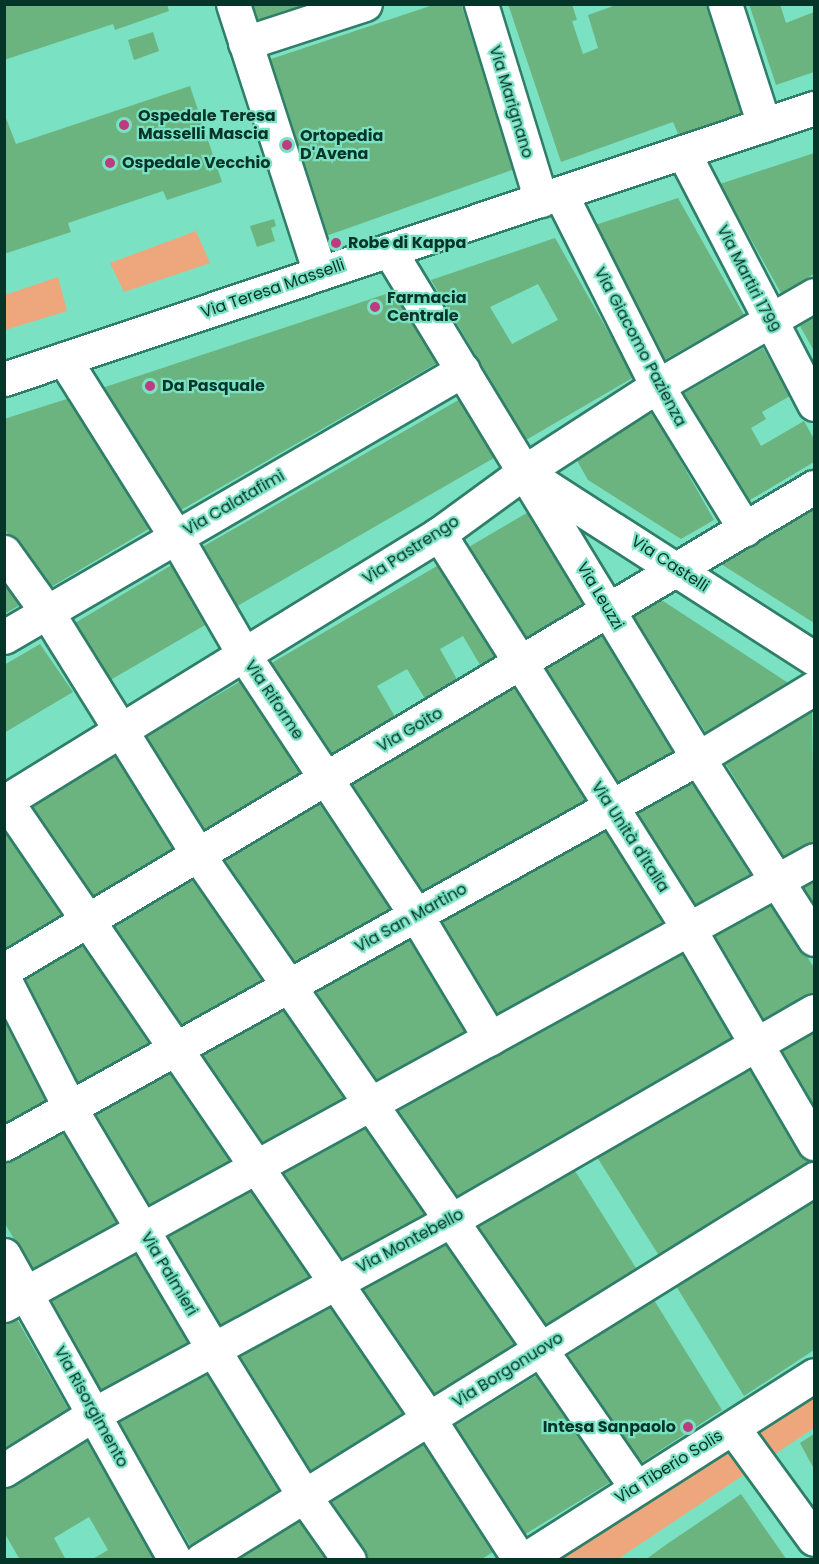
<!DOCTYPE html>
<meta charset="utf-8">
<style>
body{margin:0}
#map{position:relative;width:819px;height:1564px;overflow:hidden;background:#7be1c3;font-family:Poppins,sans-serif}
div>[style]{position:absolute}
.green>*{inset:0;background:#eea77c}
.building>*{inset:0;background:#6bb480}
.roads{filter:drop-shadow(2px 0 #2f7e69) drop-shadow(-2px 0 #2f7e69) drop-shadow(0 2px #2f7e69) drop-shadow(0 -2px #2f7e69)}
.minor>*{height:33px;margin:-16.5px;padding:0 16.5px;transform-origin:16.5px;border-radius:16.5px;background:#fff}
.dots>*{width:16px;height:16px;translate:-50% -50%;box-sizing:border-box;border:3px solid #7be1c3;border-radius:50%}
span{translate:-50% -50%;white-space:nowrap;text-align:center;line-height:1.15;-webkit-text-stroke:4.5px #7be1c3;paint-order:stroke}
.street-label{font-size:16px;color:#053529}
.poi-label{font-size:16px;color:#053529;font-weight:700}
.left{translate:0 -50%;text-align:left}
.right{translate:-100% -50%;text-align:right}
.frame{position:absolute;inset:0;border:6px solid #053529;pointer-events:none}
</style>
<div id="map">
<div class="green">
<div style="clip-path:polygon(196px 231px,210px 263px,124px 292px,110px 263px)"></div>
<div style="clip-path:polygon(58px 277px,67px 311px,5px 330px,5px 295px)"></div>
<div style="clip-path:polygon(814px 1387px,814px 1428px,618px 1559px,551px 1560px)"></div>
</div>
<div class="building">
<div style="clip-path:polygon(4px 4px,167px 4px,169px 11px,115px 30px,113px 24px,4px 60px)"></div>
<div style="clip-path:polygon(247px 4px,304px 4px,304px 5px,253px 22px)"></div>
<div style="clip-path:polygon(436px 4px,461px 4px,515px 169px,326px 236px,265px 61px)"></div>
<div style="clip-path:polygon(508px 4px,572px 4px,577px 20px,572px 21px,583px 54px,598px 48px,588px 15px,619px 4px,722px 4px,755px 112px,679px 136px,673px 122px,561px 162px)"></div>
<div style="clip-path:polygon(749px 4px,780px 4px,786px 23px,814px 12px,814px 72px,776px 85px)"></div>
<div style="clip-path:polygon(153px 32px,159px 51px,134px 60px,128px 40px)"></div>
<div style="clip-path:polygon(190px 86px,222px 182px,167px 200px,163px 191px,68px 223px,71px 232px,4px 254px,4px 113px,16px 144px)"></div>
<div style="clip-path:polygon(814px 153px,814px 274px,781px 293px,720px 184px)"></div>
<div style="clip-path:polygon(678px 198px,744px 315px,664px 360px,589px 227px)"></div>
<div style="clip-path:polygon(274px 219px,276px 226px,271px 228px,275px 241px,257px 247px,250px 226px)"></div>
<div style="clip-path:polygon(evenodd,555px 238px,634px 377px,526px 440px,431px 280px,555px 238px,538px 284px,558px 320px,512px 344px,490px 307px,538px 284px)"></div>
<div style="clip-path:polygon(395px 291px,439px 362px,174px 514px,96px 390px)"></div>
<div style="clip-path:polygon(814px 318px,814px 351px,800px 326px)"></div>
<div style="clip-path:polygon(763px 348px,790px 396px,762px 412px,766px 419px,751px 428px,761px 446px,804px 421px,814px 439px,814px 462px,745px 503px,683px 394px)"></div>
<div style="clip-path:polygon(70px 398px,152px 527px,46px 590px,4px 528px,4px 419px)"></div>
<div style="clip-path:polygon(462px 398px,499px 455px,234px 608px,197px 550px)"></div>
<div style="clip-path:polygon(653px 412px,714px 520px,681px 539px,588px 480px,575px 457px)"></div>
<div style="clip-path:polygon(814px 509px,814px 623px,721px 564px)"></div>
<div style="clip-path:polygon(530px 511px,590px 607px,522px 646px,462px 551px)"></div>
<div style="clip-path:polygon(175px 563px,212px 621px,107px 682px,70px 626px)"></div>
<div style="clip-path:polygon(442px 563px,503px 658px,483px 670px,463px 636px,440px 649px,459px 683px,427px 702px,407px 669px,377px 686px,397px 720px,330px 759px,270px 664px)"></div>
<div style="clip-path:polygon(4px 582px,20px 605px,4px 614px)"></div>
<div style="clip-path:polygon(660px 599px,799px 690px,710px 739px,632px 615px)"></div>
<div style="clip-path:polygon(605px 631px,682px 755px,613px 793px,537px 670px)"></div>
<div style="clip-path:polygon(40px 644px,73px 692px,4px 733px,4px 665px)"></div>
<div style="clip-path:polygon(248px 677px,308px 772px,201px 836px,137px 742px)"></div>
<div style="clip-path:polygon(517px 681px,595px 803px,419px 899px,345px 782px)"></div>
<div style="clip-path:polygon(812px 711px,814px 845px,786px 861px,724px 761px)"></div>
<div style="clip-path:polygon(116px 755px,179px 848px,86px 904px,22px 810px)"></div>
<div style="clip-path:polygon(696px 777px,758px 877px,690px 914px,627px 815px)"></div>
<div style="clip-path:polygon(323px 795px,397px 911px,291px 968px,216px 857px)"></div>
<div style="clip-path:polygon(608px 825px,671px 924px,496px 1020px,433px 921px)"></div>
<div style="clip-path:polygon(4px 827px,65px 916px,4px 952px)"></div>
<div style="clip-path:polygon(194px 869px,270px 980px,174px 1033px,100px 924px)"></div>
<div style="clip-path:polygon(814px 876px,814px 907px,800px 884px)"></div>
<div style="clip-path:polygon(773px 900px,814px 968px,814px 1001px,763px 1032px,704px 938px)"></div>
<div style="clip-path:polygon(411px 933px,474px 1032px,373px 1087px,306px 990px)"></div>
<div style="clip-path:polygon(79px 936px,153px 1044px,75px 1088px,14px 975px)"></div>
<div style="clip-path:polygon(686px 948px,746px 1042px,452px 1203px,389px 1110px)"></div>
<div style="clip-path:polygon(284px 1002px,351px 1099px,256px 1152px,189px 1055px)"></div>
<div style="clip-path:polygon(4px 1013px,52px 1100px,4px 1126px)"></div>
<div style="clip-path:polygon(814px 1030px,814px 1115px,776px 1053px)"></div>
<div style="clip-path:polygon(759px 1063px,814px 1151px,814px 1164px,663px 1262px,595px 1154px)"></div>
<div style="clip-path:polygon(168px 1066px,235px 1164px,143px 1214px,87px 1111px)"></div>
<div style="clip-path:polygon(364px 1123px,430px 1215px,335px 1267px,272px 1175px)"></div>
<div style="clip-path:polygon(64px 1124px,120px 1227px,34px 1273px,4px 1222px,4px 1156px)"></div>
<div style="clip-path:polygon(572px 1166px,641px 1276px,545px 1338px,466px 1224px)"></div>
<div style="clip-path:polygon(250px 1186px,314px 1279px,218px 1332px,158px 1238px)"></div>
<div style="clip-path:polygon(814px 1197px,814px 1350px,744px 1396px,676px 1286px)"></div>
<div style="clip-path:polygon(444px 1236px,524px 1352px,431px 1408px,349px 1288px)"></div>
<div style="clip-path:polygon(135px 1250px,195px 1344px,105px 1397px,48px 1298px)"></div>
<div style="clip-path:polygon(328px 1300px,410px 1420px,310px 1478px,231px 1353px)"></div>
<div style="clip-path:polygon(654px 1300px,722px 1410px,633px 1468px,560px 1361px)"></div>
<div style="clip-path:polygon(15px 1316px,72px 1415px,4px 1455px,4px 1321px)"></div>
<div style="clip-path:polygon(209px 1366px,289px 1491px,191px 1547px,117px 1419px)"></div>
<div style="clip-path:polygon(539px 1374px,612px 1481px,519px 1538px,446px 1431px)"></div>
<div style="clip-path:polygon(814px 1434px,814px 1469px,800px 1443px)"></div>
<div style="clip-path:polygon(85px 1438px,155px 1560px,91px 1560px,108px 1550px,89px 1517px,54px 1538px,66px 1560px,20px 1560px,4px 1532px,4px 1484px)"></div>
<div style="clip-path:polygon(426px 1443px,498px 1549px,480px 1560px,362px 1560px,325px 1501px)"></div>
<div style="clip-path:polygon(741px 1494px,787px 1560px,645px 1560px,667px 1544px)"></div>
<div style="clip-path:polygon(304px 1514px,333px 1560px,225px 1560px)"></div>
</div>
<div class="roads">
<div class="minor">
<div style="left:233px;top:4px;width:283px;rotate:72.1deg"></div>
<div style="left:481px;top:4px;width:205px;rotate:73deg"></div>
<div style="left:725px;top:4px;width:127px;rotate:72.1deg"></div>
<div style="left:245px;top:43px;width:126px;rotate:-18deg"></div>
<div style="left:683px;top:152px;width:284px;rotate:62.5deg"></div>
<div style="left:560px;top:193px;width:216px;rotate:63.3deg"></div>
<div style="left:657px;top:386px;width:168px;rotate:58.4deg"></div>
<div style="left:389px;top:250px;width:595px;rotate:58.69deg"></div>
<div style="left:698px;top:758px;width:215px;rotate:57.3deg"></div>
<div style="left:64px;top:359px;width:210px;rotate:57.8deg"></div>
<div style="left:176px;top:537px;width:136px;rotate:60deg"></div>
<div style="left:244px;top:655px;width:312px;rotate:56.5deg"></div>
<div style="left:416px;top:915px;width:144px;rotate:59deg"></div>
<div style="left:4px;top:379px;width:854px;rotate:-18.5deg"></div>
<div style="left:530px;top:476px;width:337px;rotate:32.7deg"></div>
<div style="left:439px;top:534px;width:467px;rotate:57.7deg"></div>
<div style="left:689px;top:929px;width:248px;rotate:59.7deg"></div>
<div style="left:4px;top:552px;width:74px;rotate:54.4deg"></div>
<div style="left:47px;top:612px;width:286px;rotate:58.1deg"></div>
<div style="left:198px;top:855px;width:769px;rotate:55.28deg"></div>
<div style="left:4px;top:637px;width:531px;rotate:-30.19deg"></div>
<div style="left:6px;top:801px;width:749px;rotate:55.61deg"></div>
<div style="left:429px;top:1419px;width:168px;rotate:57.2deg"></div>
<div style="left:4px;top:802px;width:511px;rotate:-31.64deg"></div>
<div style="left:439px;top:534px;width:105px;rotate:-36.1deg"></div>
<div style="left:524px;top:472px;width:158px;rotate:-32.9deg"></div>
<div style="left:657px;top:386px;width:181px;rotate:-30.1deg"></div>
<div style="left:4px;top:970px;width:943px;rotate:-30.81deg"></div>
<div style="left:4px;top:979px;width:145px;rotate:62.9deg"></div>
<div style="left:70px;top:1108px;width:280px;rotate:59.3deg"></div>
<div style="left:213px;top:1349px;width:173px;rotate:58.2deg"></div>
<div style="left:304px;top:1496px;width:78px;rotate:54.9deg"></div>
<div style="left:4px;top:1144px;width:794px;rotate:-29.08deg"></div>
<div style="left:698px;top:758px;width:135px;rotate:-31.1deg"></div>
<div style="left:4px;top:1255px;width:350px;rotate:60.7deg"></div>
<div style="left:4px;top:1305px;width:924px;rotate:-28.78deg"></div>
<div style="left:733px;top:1428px;width:137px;rotate:53.9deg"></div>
<div style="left:4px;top:1470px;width:106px;rotate:-31.9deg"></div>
<div style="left:94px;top:1414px;width:405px;rotate:-28.5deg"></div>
<div style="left:450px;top:1221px;width:420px;rotate:-30deg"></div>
<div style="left:201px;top:1560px;width:722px;rotate:-31.86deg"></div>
<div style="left:524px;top:1560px;width:344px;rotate:-32.5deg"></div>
</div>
</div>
<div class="dots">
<div style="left:124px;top:125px;background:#bf3b80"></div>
<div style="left:287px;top:145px;background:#bf3b80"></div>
<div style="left:110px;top:163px;background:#bf3b80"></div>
<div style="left:336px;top:243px;background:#bf3b80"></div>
<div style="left:375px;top:307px;background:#bf3b80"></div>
<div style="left:150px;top:386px;background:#bf3b80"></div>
<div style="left:688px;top:1427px;background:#bf3b80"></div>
</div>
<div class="street-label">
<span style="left:511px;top:102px;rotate:73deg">Via Marignano</span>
<span style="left:748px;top:279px;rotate:63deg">Via Martiri 1799</span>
<span style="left:273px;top:289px;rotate:-19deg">Via Teresa Masselli</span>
<span style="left:640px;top:347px;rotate:62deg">Via Giacomo Pazienza</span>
<span style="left:234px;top:503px;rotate:-30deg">Via Calatafimi</span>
<span style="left:411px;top:550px;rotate:-33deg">Via Pastrengo</span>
<span style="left:670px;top:564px;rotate:33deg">Via Castelli</span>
<span style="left:600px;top:596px;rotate:59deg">Via Leuzzi</span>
<span style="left:274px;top:700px;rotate:56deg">Via Riforme</span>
<span style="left:410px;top:730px;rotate:-30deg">Via Goito</span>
<span style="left:630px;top:837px;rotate:57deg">Via Unità d'Italia</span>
<span style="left:411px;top:918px;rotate:-29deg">Via San Martino</span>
<span style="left:410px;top:1241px;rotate:-28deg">Via Montebello</span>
<span style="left:169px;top:1274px;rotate:59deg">Via Palmieri</span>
<span style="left:508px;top:1370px;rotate:-32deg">Via Borgonuovo</span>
<span style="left:91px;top:1407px;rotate:61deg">Via Risorgimento</span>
<span style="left:669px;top:1467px;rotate:-32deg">Via Tiberio Solis</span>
</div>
<div class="poi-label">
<span class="left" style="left:138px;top:125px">Ospedale Teresa<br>Masselli Mascia</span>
<span class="left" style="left:300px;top:145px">Ortopedia<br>D'Avena</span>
<span class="left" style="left:122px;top:163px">Ospedale Vecchio</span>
<span class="left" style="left:348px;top:243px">Robe di Kappa</span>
<span class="left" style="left:387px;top:307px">Farmacia<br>Centrale</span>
<span class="left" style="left:162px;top:386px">Da Pasquale</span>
<span class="right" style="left:676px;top:1427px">Intesa Sanpaolo</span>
</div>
<div class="frame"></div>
</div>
